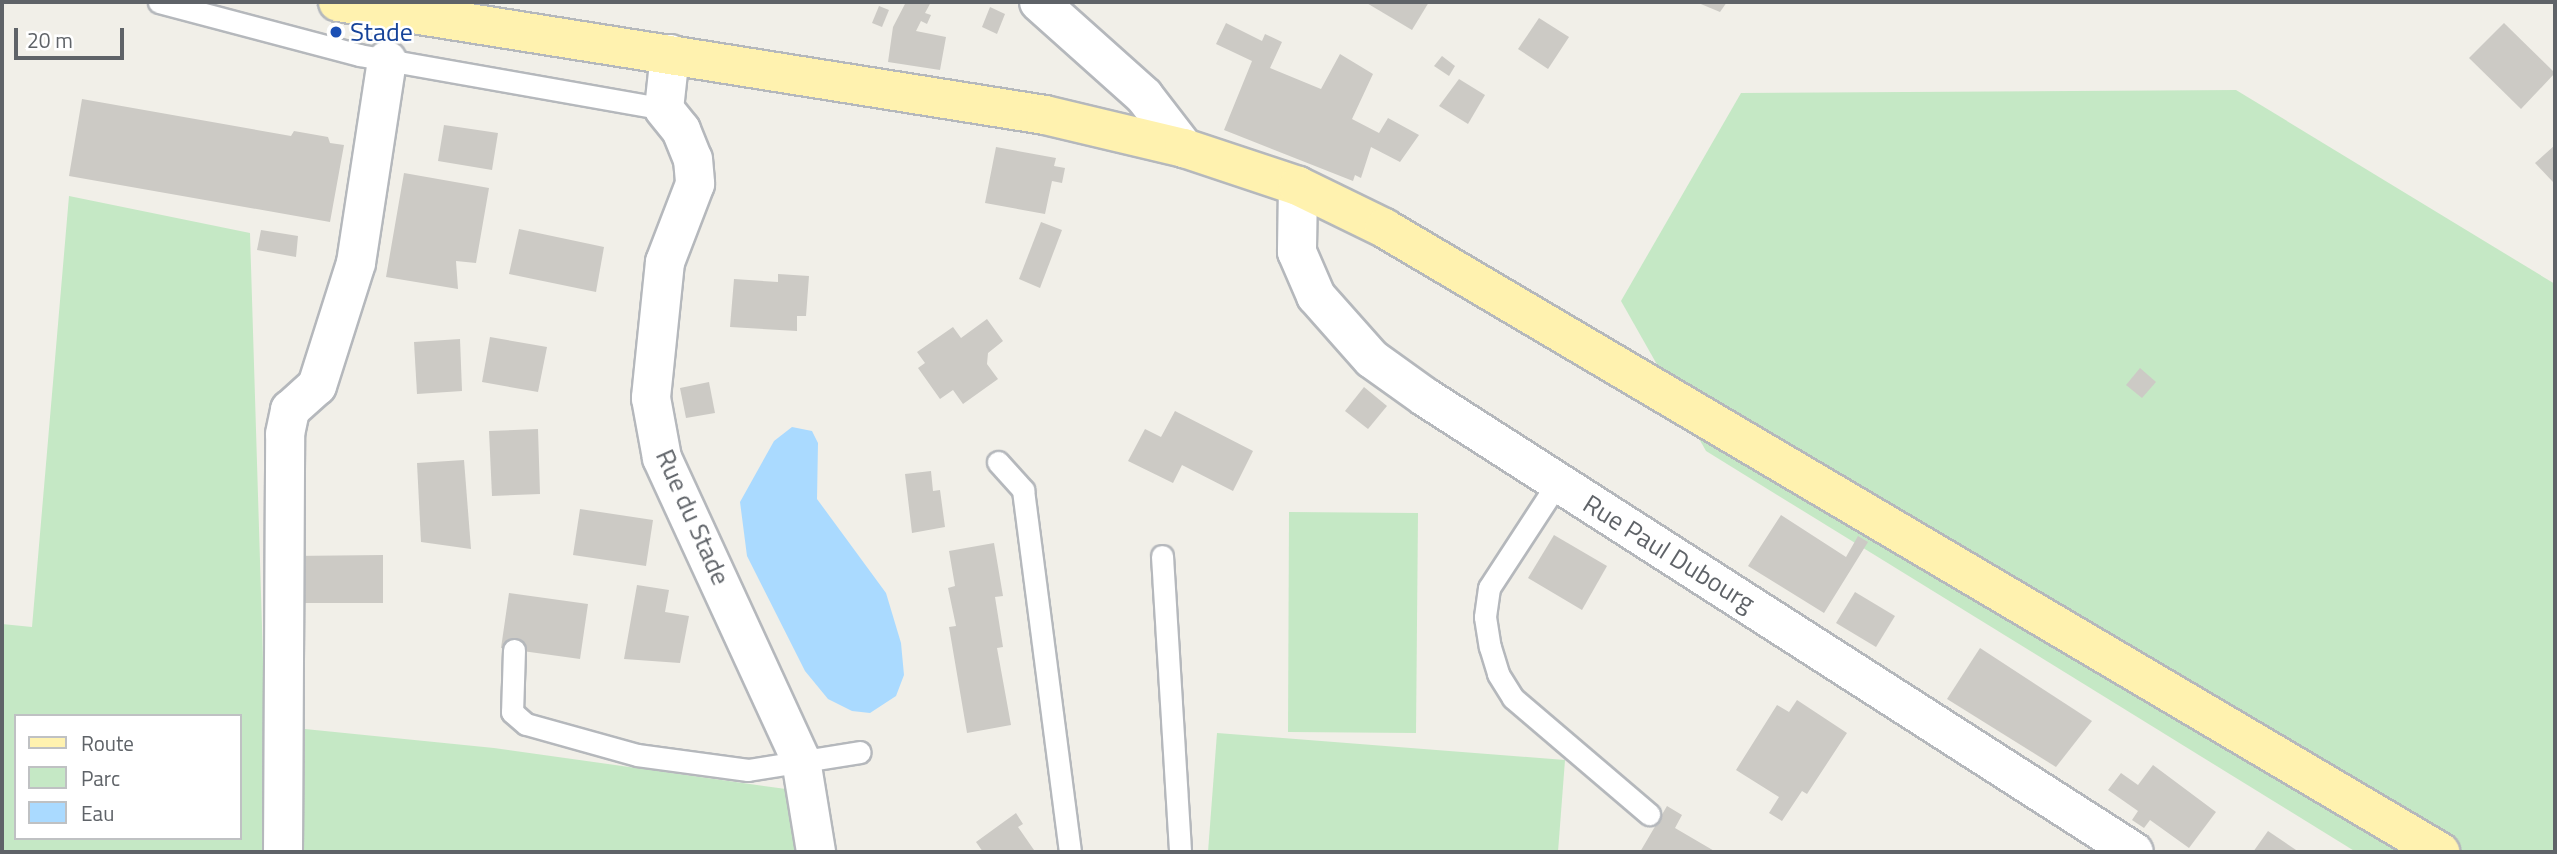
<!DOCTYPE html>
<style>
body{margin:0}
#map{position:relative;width:2557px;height:854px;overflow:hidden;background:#f1efe8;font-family:"Titillium Web",sans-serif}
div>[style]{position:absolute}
.green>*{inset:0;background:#c5e8c5}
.water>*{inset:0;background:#aadaff}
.building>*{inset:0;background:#cccac5}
.roads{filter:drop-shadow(2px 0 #b5b8bc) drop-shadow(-2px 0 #b5b8bc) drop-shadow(0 2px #b5b8bc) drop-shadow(0 -2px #b5b8bc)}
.service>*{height:21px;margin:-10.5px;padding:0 10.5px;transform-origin:10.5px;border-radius:10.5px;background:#fff}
.minor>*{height:38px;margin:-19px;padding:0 19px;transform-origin:19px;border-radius:19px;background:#fff}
.primary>*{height:38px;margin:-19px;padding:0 19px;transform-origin:19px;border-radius:19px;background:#fff2af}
.dots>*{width:19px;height:19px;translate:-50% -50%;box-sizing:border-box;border:4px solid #fff;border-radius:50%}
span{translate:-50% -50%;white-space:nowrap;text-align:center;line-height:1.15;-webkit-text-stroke:5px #fff;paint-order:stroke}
.transit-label{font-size:26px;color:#164399}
.left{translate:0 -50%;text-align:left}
.street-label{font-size:26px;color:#5f6368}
.frame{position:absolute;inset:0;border:4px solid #5f6368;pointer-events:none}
.legend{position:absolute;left:14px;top:714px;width:228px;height:126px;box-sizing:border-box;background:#fff;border:2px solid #bfc1c3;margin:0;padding:9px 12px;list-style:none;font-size:21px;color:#5f6368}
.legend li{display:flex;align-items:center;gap:14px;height:35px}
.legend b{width:35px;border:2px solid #bfc1c3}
.scale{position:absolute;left:14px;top:28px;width:110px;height:32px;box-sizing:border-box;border:4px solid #5f6368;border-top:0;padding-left:9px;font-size:21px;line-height:24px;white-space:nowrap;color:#5f6368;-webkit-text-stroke:5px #fff;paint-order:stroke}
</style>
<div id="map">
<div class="green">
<div style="clip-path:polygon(2236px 90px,2555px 284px,2555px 852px,2356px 852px,1706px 451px,1621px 301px,1741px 93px)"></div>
<div style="clip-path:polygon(evenodd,69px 196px,250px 233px,265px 725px,494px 748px,786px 789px,795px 852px,2px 852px,2px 624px,32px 627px,69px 196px,16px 716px,240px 716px,240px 838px,16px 838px,16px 716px)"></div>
<div style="clip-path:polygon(1289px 512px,1418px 513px,1416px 733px,1288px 732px)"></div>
<div style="clip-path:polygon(1217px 733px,1565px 760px,1558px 852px,1208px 852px)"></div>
</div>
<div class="water">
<div style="clip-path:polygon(792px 427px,812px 431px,818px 443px,817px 499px,886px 593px,901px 643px,904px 675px,896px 696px,870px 713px,852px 711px,828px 699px,805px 671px,747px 556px,740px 502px,774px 441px)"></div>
</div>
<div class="building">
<div style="clip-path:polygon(906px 2px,931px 2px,925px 13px,931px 15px,927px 24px,921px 21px,916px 31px,946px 37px,940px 70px,888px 62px,893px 27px)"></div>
<div style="clip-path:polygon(1365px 2px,1429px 2px,1412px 30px)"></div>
<div style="clip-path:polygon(1696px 2px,1727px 2px,1720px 12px)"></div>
<div style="clip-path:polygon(879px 6px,889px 10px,882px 27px,872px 23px)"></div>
<div style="clip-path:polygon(990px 7px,1005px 14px,997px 34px,982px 27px)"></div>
<div style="clip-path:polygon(1539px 18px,1569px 37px,1548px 69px,1518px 49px)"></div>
<div style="clip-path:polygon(1226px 23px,1262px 41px,1265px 34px,1282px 42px,1270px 68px,1321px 89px,1340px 54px,1373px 74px,1352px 119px,1379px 133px,1388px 118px,1419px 135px,1400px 162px,1371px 147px,1361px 178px,1355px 175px,1353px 181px,1224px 130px,1252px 61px,1216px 44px)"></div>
<div style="clip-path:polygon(2504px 23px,2555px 73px,2521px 109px,2469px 58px)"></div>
<div style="clip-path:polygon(1442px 56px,1455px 66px,1449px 76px,1434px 66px)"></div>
<div style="clip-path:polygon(1459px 79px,1485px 95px,1468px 124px,1439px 106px)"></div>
<div style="clip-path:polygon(82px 99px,291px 136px,294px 131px,328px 137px,330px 143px,344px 145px,330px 222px,69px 176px)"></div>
<div style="clip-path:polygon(444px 125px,498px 133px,492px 170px,438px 161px)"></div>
<div style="clip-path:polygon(2555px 145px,2555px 180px,2553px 182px,2535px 163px)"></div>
<div style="clip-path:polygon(996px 147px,1056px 158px,1054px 166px,1065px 168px,1062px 183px,1052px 181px,1045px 214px,985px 203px)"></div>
<div style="clip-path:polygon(404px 173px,489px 188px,476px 263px,456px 261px,458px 289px,386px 277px)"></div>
<div style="clip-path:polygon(1041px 222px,1062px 230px,1040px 288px,1019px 279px)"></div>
<div style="clip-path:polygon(519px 229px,604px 247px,596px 292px,509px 274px)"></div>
<div style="clip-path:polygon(261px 230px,298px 236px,296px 257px,257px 250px)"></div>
<div style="clip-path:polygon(778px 274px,809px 276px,806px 316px,797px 316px,797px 331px,730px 327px,734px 279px,778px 282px)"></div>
<div style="clip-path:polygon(987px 319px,1003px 341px,988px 353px,987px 364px,998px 379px,963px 404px,953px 390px,940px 399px,918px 368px,925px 363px,917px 352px,953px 327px,961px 338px)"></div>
<div style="clip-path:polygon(490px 337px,547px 347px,538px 392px,482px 382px)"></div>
<div style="clip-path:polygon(460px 339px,462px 391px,417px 394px,414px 342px)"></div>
<div style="clip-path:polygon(2140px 368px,2156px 382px,2142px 398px,2126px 385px)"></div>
<div style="clip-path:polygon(709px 382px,715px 413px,686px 418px,680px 388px)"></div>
<div style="clip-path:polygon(1364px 387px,1387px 406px,1368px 429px,1345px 411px)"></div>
<div style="clip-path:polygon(1175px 411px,1253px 451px,1233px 491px,1182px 465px,1173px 483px,1128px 461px,1145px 429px,1161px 437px)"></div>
<div style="clip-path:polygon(538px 429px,540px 494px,492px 496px,489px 431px)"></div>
<div style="clip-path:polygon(464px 460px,471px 549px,421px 542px,417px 463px)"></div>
<div style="clip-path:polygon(931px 471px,933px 491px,940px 490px,945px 527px,912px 533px,905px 474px)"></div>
<div style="clip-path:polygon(580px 509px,653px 520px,646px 566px,573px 555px)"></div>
<div style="clip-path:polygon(1781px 515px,1846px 557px,1858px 536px,1868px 542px,1824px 613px,1748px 566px)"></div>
<div style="clip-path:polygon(1554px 535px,1607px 566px,1582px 610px,1528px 578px)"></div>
<div style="clip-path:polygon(994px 543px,1003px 596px,995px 597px,1003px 647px,997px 648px,1011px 725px,967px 733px,949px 627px,956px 626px,948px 588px,955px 586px,949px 551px)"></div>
<div style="clip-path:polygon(383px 555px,383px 603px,290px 603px,291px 556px)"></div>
<div style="clip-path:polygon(637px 585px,669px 590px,665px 612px,689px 616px,680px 663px,624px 659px)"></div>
<div style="clip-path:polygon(1855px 592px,1895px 616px,1876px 647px,1836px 623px)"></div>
<div style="clip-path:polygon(509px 593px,588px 604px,580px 659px,501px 648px)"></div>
<div style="clip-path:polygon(1980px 648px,2092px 721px,2056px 767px,1947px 699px)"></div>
<div style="clip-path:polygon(1797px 700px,1847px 733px,1807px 794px,1802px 791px,1782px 821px,1769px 813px,1779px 797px,1736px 770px,1777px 705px,1789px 712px)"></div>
<div style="clip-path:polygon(2153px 765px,2216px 812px,2189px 848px,2150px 820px,2144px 828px,2132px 820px,2138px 811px,2108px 790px,2121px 773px,2138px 785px)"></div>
<div style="clip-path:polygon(1667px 806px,1682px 815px,1675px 828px,1716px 852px,1640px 852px)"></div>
<div style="clip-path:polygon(1016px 813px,1023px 824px,1018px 827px,1034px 850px,983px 852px,976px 842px)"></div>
<div style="clip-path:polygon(2268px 831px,2299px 852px,2253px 852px)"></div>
</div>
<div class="roads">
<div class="service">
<div style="left:159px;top:2px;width:207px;rotate:14.8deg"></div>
<div style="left:359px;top:55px;width:310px;rotate:10deg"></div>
<div style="left:998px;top:462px;width:38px;rotate:48deg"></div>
<div style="left:1023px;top:490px;width:365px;rotate:82.6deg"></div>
<div style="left:1558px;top:482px;width:126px;rotate:123.1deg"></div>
<div style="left:1489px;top:588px;width:29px;rotate:98deg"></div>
<div style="left:1485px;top:617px;width:30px;rotate:81deg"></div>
<div style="left:1490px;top:647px;width:28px;rotate:73deg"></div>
<div style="left:1498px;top:674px;width:28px;rotate:58deg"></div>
<div style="left:1513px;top:698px;width:179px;rotate:40.5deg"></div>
<div style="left:1162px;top:556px;width:297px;rotate:86.5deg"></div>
<div style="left:514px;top:650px;width:62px;rotate:91.8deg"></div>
<div style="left:512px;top:712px;width:18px;rotate:41deg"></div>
<div style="left:526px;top:724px;width:115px;rotate:15.6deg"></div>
<div style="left:637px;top:755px;width:112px;rotate:7.7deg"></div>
<div style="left:748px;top:770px;width:113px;rotate:-9.1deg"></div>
</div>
<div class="minor">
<div style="left:1039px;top:2px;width:141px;rotate:41.8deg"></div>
<div style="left:1144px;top:96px;width:66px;rotate:52.4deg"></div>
<div style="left:670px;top:54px;width:55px;rotate:96.2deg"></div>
<div style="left:664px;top:109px;width:27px;rotate:51deg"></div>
<div style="left:681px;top:130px;width:31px;rotate:68deg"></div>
<div style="left:693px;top:159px;width:25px;rotate:85deg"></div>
<div style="left:695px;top:184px;width:84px;rotate:111deg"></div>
<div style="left:665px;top:262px;width:137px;rotate:95.9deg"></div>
<div style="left:651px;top:398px;width:61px;rotate:79.6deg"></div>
<div style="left:662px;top:458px;width:332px;rotate:65.3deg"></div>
<div style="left:801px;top:760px;width:93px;rotate:80.7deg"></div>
<div style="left:1298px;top:186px;width:66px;rotate:90.9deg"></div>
<div style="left:1297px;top:252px;width:48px;rotate:66.6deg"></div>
<div style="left:1316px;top:296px;width:84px;rotate:48.4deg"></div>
<div style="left:1372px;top:359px;width:65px;rotate:35.6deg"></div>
<div style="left:1425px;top:397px;width:842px;rotate:32.69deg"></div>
<div style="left:283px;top:852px;width:418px;rotate:-89.7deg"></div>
<div style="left:285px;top:434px;width:25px;rotate:-78deg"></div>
<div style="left:290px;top:410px;width:36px;rotate:-42deg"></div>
<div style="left:317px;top:386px;width:129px;rotate:-72.4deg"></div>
<div style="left:356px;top:263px;width:205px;rotate:-81.3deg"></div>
</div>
<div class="primary">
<div style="left:338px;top:2px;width:716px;rotate:9.08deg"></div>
<div style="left:1045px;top:115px;width:143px;rotate:13.4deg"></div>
<div style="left:1184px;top:148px;width:120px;rotate:18.4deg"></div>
<div style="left:1298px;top:186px;width:96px;rotate:26deg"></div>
<div style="left:1384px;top:228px;width:1227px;rotate:30.58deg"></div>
</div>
</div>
<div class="dots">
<div style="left:336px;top:32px;background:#1a4fb4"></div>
</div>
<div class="transit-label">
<span class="left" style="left:350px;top:32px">Stade</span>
</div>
<div class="street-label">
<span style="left:693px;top:517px;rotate:66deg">Rue du Stade</span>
<span style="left:1669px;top:553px;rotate:32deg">Rue Paul Dubourg</span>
</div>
<div class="frame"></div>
<ul class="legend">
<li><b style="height:9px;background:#fff2af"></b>Route</li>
<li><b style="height:19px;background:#c5e8c5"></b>Parc</li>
<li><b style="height:19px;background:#aadaff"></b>Eau</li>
</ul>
<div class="scale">20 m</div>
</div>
